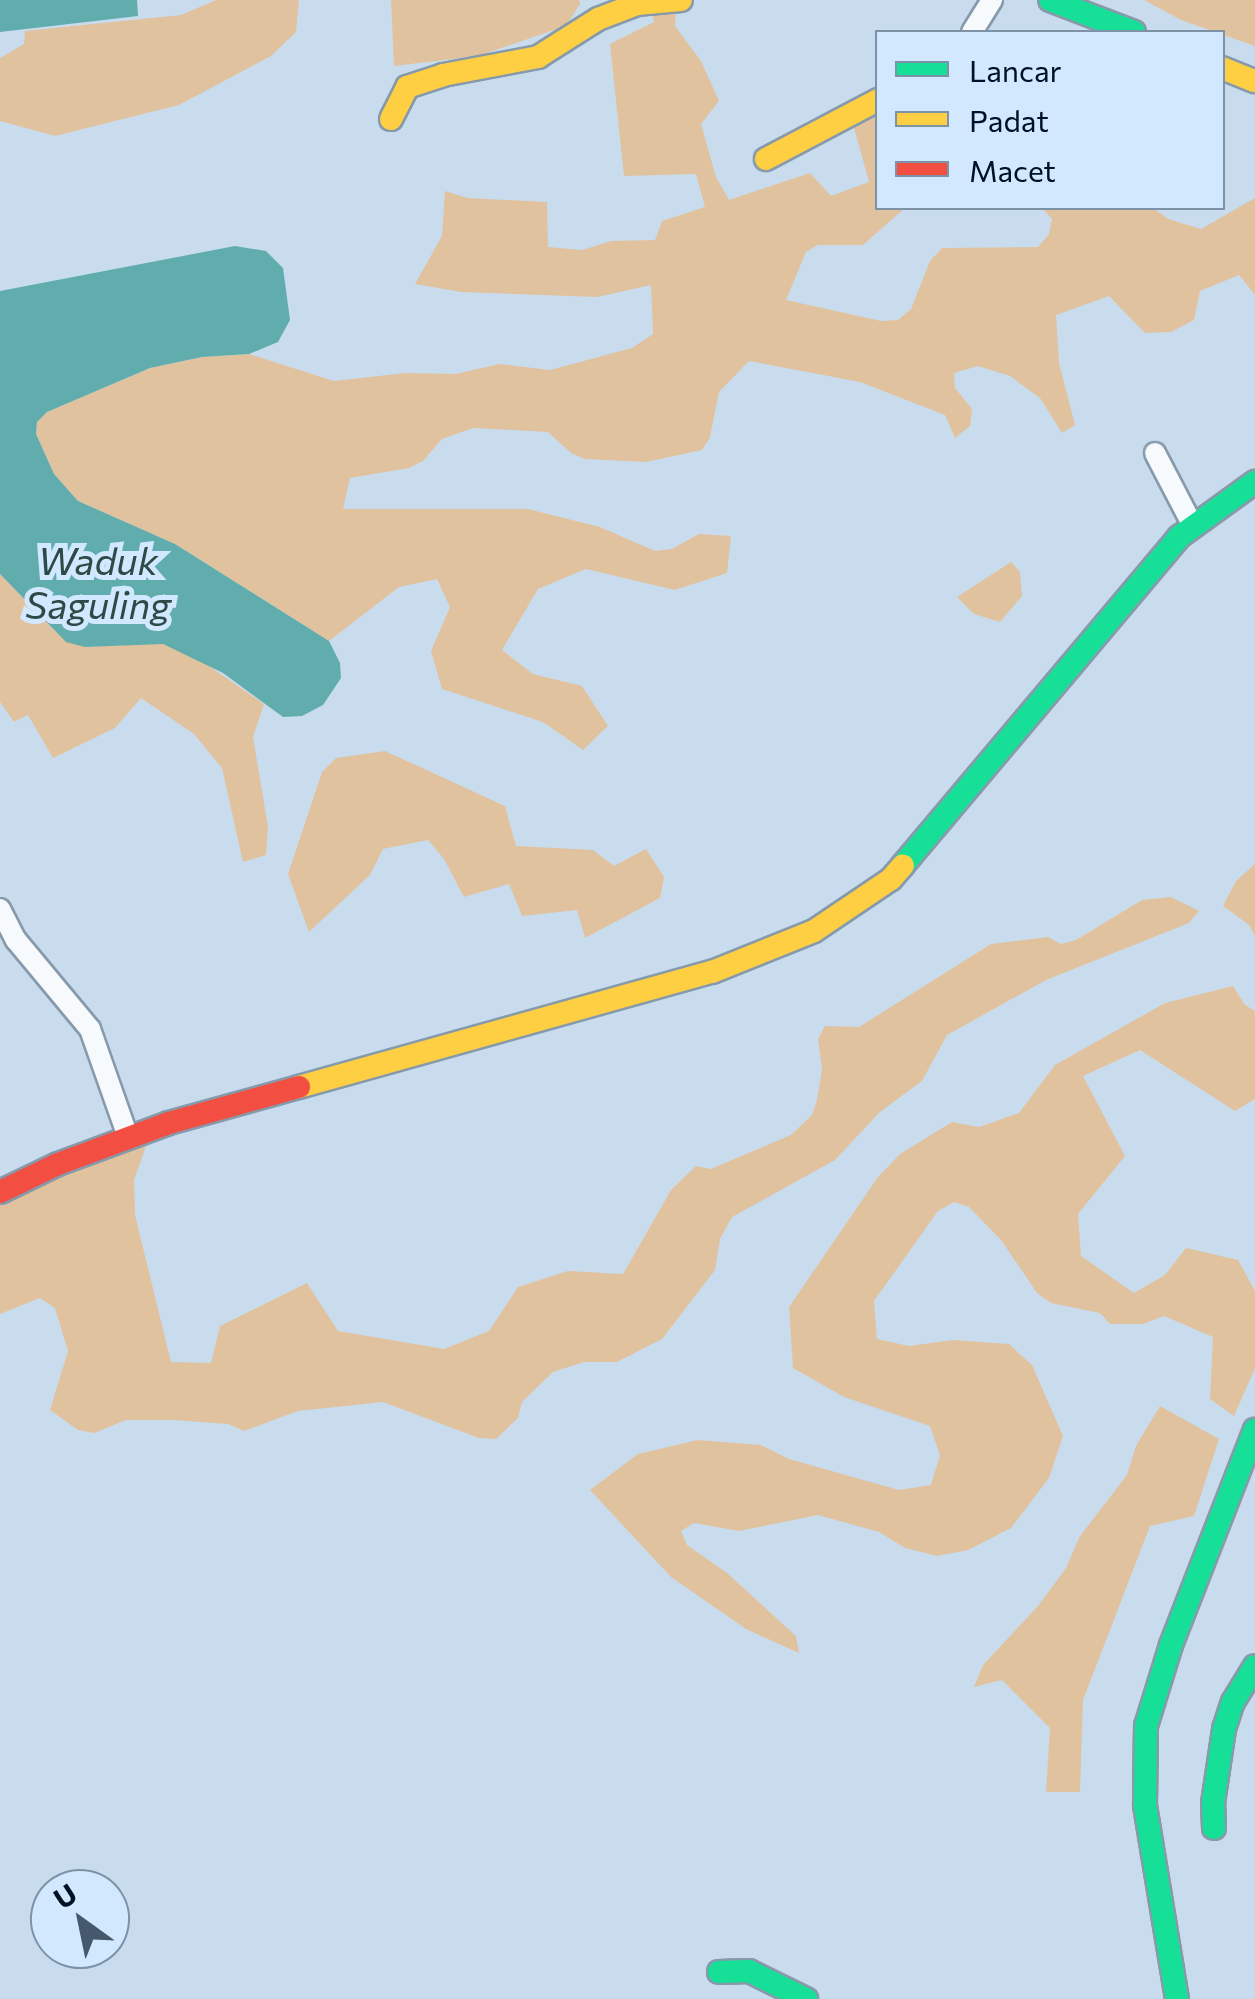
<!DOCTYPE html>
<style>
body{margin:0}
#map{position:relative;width:1255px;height:1999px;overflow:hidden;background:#c9dcee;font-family:Commissioner,sans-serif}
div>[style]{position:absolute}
.green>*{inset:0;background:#e1c29e}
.water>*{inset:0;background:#61adad}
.roads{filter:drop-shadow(2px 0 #869aab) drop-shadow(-2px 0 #869aab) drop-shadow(0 2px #869aab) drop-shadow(0 -2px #869aab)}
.street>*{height:20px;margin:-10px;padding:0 10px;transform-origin:10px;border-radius:10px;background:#f7fafc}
.fast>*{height:22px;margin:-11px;padding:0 11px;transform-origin:11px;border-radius:11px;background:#16e098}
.slow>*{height:22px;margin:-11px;padding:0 11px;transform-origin:11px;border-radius:11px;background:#ffcf43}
.jam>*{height:22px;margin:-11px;padding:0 11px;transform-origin:11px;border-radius:11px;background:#f24e42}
span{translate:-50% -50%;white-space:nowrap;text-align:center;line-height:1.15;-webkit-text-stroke:10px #d1e8fe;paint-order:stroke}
.water-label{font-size:38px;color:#2c4b47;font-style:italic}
.legend{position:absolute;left:875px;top:30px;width:350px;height:180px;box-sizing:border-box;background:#d1e8fe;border:2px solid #7d92a7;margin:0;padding:12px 18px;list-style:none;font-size:30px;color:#001124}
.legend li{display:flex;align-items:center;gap:20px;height:50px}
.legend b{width:50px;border:2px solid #7d92a7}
.north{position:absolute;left:30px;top:1869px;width:100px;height:100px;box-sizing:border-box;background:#d1e8fe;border:2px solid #7d92a7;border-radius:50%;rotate:327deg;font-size:28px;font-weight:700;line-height:40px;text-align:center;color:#001124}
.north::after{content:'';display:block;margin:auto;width:35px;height:45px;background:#46586b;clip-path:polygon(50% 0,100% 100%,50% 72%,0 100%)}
</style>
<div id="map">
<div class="green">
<div style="clip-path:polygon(216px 0,299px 0,296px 32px,271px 56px,179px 105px,55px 136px,0 121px,0 58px,24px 44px,25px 31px,181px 15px)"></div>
<div style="clip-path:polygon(391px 0,579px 0,580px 4px,566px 26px,478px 56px,394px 66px)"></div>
<div style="clip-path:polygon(649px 0,676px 0,675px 26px,701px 61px,719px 101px,701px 124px,716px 177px,729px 200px,810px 173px,831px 196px,869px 182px,853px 124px,877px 115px,878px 208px,905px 208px,863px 245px,818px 245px,806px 252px,786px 300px,881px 321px,898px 320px,911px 309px,930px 261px,942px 248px,1038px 247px,1049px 234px,1052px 219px,1042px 208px,1153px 208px,1168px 219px,1201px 229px,1255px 198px,1255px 295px,1239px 275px,1200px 291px,1194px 320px,1171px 332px,1145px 333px,1109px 296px,1056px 315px,1059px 363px,1075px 425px,1062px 433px,1040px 398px,1010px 376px,978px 366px,954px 373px,955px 388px,972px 409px,970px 426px,955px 438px,945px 415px,860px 382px,749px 361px,719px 392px,710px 437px,702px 450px,646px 462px,585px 459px,571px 453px,548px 432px,473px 428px,442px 439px,423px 461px,409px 468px,350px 478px,343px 509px,528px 509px,600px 527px,655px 551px,672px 549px,699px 534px,731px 536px,727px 573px,675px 590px,586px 569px,538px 589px,502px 650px,533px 674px,582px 686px,608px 726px,583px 750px,543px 722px,442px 689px,431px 651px,450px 607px,437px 579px,399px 587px,329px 641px,175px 544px,78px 501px,54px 474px,36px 434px,37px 422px,47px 412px,150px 368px,202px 357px,249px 354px,334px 381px,405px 373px,456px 374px,499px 364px,550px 370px,632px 348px,653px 334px,651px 285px,597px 297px,461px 292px,415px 284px,442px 236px,445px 191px,468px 198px,547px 202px,548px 247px,582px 250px,611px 241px,655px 240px,662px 221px,705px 207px,696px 174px,624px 176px,610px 44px,654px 22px)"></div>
<div style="clip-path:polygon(1144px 0,1255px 0,1255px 46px,1181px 20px)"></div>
<div style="clip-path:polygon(1011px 562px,1020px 572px,1022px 596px,1000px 622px,974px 614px,957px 597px)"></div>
<div style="clip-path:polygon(0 574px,54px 630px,85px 647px,162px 643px,193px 655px,264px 704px,253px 737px,268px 827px,266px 855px,243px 862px,222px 768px,194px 734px,141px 698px,115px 728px,53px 758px,28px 715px,14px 722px,0 702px)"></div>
<div style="clip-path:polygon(385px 751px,505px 806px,516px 846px,593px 850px,614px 866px,646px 849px,664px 877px,660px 898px,585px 938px,577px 910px,522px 916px,509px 884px,464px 897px,444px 859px,428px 840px,383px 849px,370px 875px,309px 932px,288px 874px,322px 772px,336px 758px)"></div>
<div style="clip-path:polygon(1255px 864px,1255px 936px,1249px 925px,1223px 906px,1236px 881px)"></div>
<div style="clip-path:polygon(1171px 897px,1199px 911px,1189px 923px,1046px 980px,947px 1035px,922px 1081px,880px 1112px,835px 1160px,732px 1217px,720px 1239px,715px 1270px,662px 1339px,617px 1362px,584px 1362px,553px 1372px,522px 1402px,518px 1418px,496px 1439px,479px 1438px,383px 1402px,298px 1411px,244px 1431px,228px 1424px,174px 1420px,126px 1420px,94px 1433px,78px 1430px,50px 1410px,68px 1351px,55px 1308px,40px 1298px,0 1314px,0 1200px,39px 1181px,146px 1146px,134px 1180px,135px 1215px,171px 1362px,211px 1363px,220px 1326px,307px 1283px,338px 1331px,444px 1349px,489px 1331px,518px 1287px,568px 1271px,623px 1274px,671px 1190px,696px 1166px,711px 1169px,791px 1135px,812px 1115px,817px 1100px,822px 1069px,818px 1039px,825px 1026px,859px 1027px,991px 944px,1048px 937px,1061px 944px,1076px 940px,1142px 900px)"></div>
<div style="clip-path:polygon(1233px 986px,1245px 1005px,1255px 1011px,1255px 1099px,1235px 1111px,1140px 1050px,1083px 1076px,1125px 1156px,1078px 1214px,1081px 1256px,1134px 1293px,1165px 1275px,1186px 1248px,1238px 1260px,1255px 1291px,1255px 1368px,1234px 1416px,1210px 1399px,1213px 1337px,1164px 1316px,1143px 1324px,1110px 1324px,1100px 1313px,1051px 1303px,1037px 1293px,1001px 1240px,969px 1207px,954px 1202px,938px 1211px,874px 1301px,877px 1339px,909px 1346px,953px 1340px,1009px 1344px,1032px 1365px,1063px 1436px,1049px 1478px,1011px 1528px,968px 1550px,937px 1556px,905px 1548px,879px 1532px,818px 1515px,739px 1531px,694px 1523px,681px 1531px,687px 1545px,727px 1573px,796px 1636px,799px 1653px,746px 1629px,671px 1577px,590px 1490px,638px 1454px,698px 1440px,761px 1445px,789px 1459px,899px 1490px,931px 1485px,940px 1455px,930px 1426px,844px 1397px,793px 1368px,789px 1307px,878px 1177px,900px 1154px,952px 1122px,979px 1127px,1019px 1113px,1055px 1065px,1165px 1003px)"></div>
<div style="clip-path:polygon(1160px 1406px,1219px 1439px,1194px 1516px,1150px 1526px,1083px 1700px,1080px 1792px,1046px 1792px,1050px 1728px,1002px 1680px,974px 1687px,983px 1665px,1038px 1606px,1066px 1568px,1080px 1536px,1127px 1475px,1136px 1446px)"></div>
</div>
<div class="water">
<div style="clip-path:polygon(0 0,137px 0,138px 16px,0 32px)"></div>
<div style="clip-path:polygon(235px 246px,266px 251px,283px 268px,290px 320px,278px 342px,249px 354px,202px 357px,150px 368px,47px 412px,37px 422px,36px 434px,54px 474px,78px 501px,175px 544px,329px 641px,340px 663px,341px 678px,323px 705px,302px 716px,283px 717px,223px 673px,163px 644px,85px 647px,66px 642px,0 574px,0 291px)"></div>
</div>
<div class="roads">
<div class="street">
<div style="left:972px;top:32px;width:38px;rotate:-58deg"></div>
<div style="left:1155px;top:453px;width:82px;rotate:62.5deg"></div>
<div style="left:0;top:909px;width:35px;rotate:63deg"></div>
<div style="left:16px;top:940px;width:116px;rotate:50.3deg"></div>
<div style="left:90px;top:1029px;width:114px;rotate:70.6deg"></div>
</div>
<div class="fast">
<div style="left:1050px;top:0;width:90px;rotate:20.9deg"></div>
<div style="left:903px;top:865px;width:429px;rotate:-49.9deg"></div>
<div style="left:1179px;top:537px;width:94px;rotate:-35.9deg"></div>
<div style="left:1214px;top:1828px;width:25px;rotate:-92deg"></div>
<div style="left:1213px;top:1803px;width:75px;rotate:-81.5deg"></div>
<div style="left:1224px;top:1729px;width:28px;rotate:-72deg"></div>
<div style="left:1233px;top:1702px;width:42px;rotate:-58.6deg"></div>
<div style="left:719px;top:1972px;width:30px;rotate:-2deg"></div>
<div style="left:749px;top:1971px;width:64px;rotate:26.2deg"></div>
<div style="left:1177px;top:1999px;width:197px;rotate:-99.4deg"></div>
<div style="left:1145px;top:1805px;width:79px;rotate:-89.3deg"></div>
<div style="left:1146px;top:1726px;width:85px;rotate:-72.8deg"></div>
<div style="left:1171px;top:1645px;width:231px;rotate:-68.7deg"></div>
</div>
<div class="slow">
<div style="left:1222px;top:68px;width:35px;rotate:22deg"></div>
<div style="left:391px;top:119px;width:36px;rotate:-63deg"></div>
<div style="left:407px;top:87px;width:38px;rotate:-18deg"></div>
<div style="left:443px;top:75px;width:97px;rotate:-10.7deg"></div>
<div style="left:538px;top:57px;width:71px;rotate:-32.3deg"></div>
<div style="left:598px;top:19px;width:42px;rotate:-21deg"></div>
<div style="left:637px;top:4px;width:44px;rotate:-5.2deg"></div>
<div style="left:766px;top:159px;width:127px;rotate:-27.8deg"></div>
<div style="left:299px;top:1087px;width:429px;rotate:-15.6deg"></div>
<div style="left:712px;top:972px;width:110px;rotate:-21.9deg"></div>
<div style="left:814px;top:931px;width:93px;rotate:-34deg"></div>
<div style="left:891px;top:879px;width:18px;rotate:-49deg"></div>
</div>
<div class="jam">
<div style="left:0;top:1192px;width:64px;rotate:-25.8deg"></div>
<div style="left:58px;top:1164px;width:118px;rotate:-20.3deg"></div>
<div style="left:169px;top:1123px;width:135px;rotate:-15.5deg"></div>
</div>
</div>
<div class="water-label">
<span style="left:98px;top:582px">Waduk<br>Saguling</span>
</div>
<ul class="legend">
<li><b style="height:12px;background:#16e098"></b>Lancar</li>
<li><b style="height:12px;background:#ffcf43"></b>Padat</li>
<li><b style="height:12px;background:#f24e42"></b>Macet</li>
</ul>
<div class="north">U</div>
</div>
